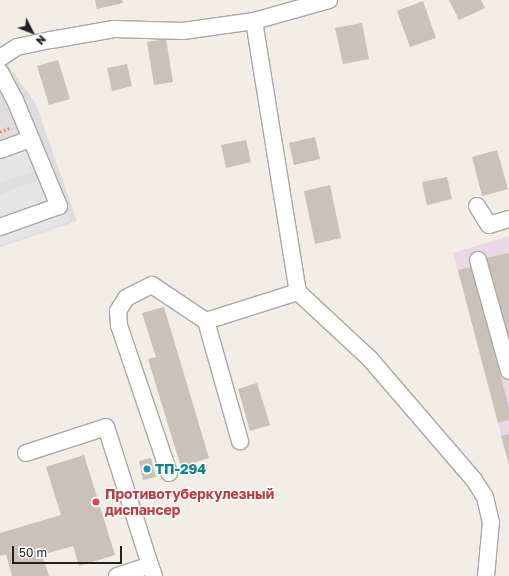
<!DOCTYPE html>
<meta charset="utf-8">
<style>
body{margin:0}
#map{position:relative;width:509px;height:576px;overflow:hidden;background:#f2eee6;font-family:"Golos Text",sans-serif}
div>[style]{position:absolute}
.residential>*{inset:0;background:#dfdedd}
.industrial>*{inset:0;background:#ebd8e7}
.parking>*{inset:0;background:#e5e5e5}
.building>*{inset:0;background:#cac1b9}
.path>*{height:2.5px;margin-top:-1.25px;transform-origin:0;background:repeating-linear-gradient(90deg,#ff7e6a 0 2px,transparent 0 4px)}
.roads{filter:drop-shadow(1px 0 #a8a8a8) drop-shadow(-1px 0 #a8a8a8) drop-shadow(0 1px #a8a8a8) drop-shadow(0 -1px #a8a8a8)}
.minor>*{height:16px;margin:-8px;padding:0 8px;transform-origin:8px;border-radius:8px;background:#fff}
.dots>*{width:11px;height:11px;translate:-50% -50%;box-sizing:border-box;border:2px solid #fff;border-radius:50%}
span{translate:-50% -50%;white-space:nowrap;text-align:center;line-height:1.15;-webkit-text-stroke:3px #fff;paint-order:stroke}
.culture-label{font-size:14px;color:#0d838f;font-weight:700}
.left{translate:0 -50%;text-align:left}
.health-label{font-size:14px;color:#be3a42;font-weight:700}
.north{position:absolute;left:12px;top:12px;width:40px;height:40px;-webkit-text-stroke:3px #fff;paint-order:stroke;rotate:132deg;font-size:11px;font-weight:700;line-height:16px;text-align:center;color:#212121}
.north::after{content:'';display:block;margin:auto;width:14px;height:18px;background:#212121;clip-path:polygon(50% 0,100% 100%,50% 72%,0 100%)}
.scale{position:absolute;left:12px;top:546px;width:110px;height:18px;box-sizing:border-box;border:2px solid #212121;border-top:0;padding-left:5px;font-size:12px;line-height:14px;white-space:nowrap;color:#212121;-webkit-text-stroke:3px #fff;paint-order:stroke}
</style>
<div id="map">
<div class="residential">
<div style="clip-path:polygon(0 53px,36px 104px,77px 221px,0 247px)"></div>
</div>
<div class="industrial">
<div style="clip-path:polygon(509px 236px,509px 465px,453px 253px)"></div>
</div>
<div class="parking">
<div style="clip-path:polygon(29px 146px,37px 170px,0 183px,0 157px)"></div>
<div style="clip-path:polygon(43px 179px,51px 203px,0 221px,0 194px)"></div>
<div style="clip-path:polygon(66px 210px,70px 221px,0 246px,0 233px)"></div>
</div>
<div class="building">
<div style="clip-path:polygon(95px 0,122px 0,123px 3px,97px 9px)"></div>
<div style="clip-path:polygon(449px 0,481px 0,485px 8px,459px 20px)"></div>
<div style="clip-path:polygon(423px 1px,436px 38px,410px 47px,397px 11px)"></div>
<div style="clip-path:polygon(362px 23px,369px 59px,343px 64px,335px 28px)"></div>
<div style="clip-path:polygon(166px 39px,173px 82px,154px 85px,147px 42px)"></div>
<div style="clip-path:polygon(58px 60px,70px 99px,49px 105px,37px 66px)"></div>
<div style="clip-path:polygon(127px 64px,132px 86px,112px 91px,107px 68px)"></div>
<div style="clip-path:polygon(315px 137px,320px 159px,294px 165px,289px 143px)"></div>
<div style="clip-path:polygon(246px 140px,251px 162px,226px 168px,221px 145px)"></div>
<div style="clip-path:polygon(497px 150px,508px 189px,482px 196px,472px 157px)"></div>
<div style="clip-path:polygon(447px 177px,452px 199px,427px 205px,422px 182px)"></div>
<div style="clip-path:polygon(330px 185px,341px 238px,315px 244px,304px 191px)"></div>
<div style="clip-path:polygon(509px 253px,509px 345px,508px 345px,486px 258px)"></div>
<div style="clip-path:polygon(472px 267px,509px 408px,509px 420px,498px 423px,458px 270px)"></div>
<div style="clip-path:polygon(164px 307px,209px 458px,181px 467px,148px 359px,156px 357px,142px 313px)"></div>
<div style="clip-path:polygon(257px 383px,270px 425px,250px 431px,238px 389px)"></div>
<div style="clip-path:polygon(509px 434px,509px 464px,501px 436px)"></div>
<div style="clip-path:polygon(84px 455px,115px 555px,79px 566px,73px 546px,42px 555px,49px 576px,12px 576px,6px 554px,0 556px,0 533px,61px 515px,46px 467px)"></div>
<div style="clip-path:polygon(151px 458px,156px 477px,143px 480px,139px 461px)"></div>
</div>
<div class="path">
<div style="left:0;top:132px;width:12px;rotate:-24deg"></div>
</div>
<div class="roads">
<div class="minor">
<div style="left:254px;top:21px;width:275px;rotate:80.8deg"></div>
<div style="left:298px;top:292px;width:98px;rotate:42.9deg"></div>
<div style="left:370px;top:359px;width:160px;rotate:49.3deg"></div>
<div style="left:474px;top:480px;width:20px;rotate:57deg"></div>
<div style="left:485px;top:497px;width:26px;rotate:77deg"></div>
<div style="left:491px;top:522px;width:54px;rotate:95.3deg"></div>
<div style="left:0;top:58px;width:20px;rotate:-33deg"></div>
<div style="left:17px;top:47px;width:35px;rotate:-12deg"></div>
<div style="left:51px;top:40px;width:64px;rotate:-9.9deg"></div>
<div style="left:114px;top:29px;width:69px;rotate:1.7deg"></div>
<div style="left:183px;top:31px;width:72px;rotate:-8deg"></div>
<div style="left:254px;top:21px;width:78px;rotate:-15.6deg"></div>
<div style="left:0;top:72px;width:32px;rotate:62deg"></div>
<div style="left:15px;top:100px;width:115px;rotate:67.5deg"></div>
<div style="left:59px;top:206px;width:63px;rotate:160.4deg"></div>
<div style="left:0;top:150px;width:33px;rotate:-20deg"></div>
<div style="left:477px;top:206px;width:22px;rotate:58deg"></div>
<div style="left:489px;top:225px;width:21px;rotate:-17deg"></div>
<div style="left:478px;top:260px;width:115px;rotate:74.4deg"></div>
<div style="left:206px;top:321px;width:125px;rotate:74.2deg"></div>
<div style="left:26px;top:453px;width:84px;rotate:-18deg"></div>
<div style="left:106px;top:427px;width:145px;rotate:72.3deg"></div>
<div style="left:169px;top:473px;width:156px;rotate:-108.7deg"></div>
<div style="left:119px;top:325px;width:14px;rotate:-94deg"></div>
<div style="left:118px;top:311px;width:15px;rotate:-58deg"></div>
<div style="left:126px;top:298px;width:29px;rotate:-27deg"></div>
<div style="left:152px;top:285px;width:65px;rotate:33.7deg"></div>
<div style="left:206px;top:321px;width:96px;rotate:-17.5deg"></div>
<div style="left:117px;top:576px;width:35px;rotate:-18deg"></div>
<div style="left:150px;top:565px;width:12px;rotate:70deg"></div>
</div>
</div>
<div class="dots">
<div style="left:147px;top:469px;background:#0f9aa8"></div>
<div style="left:96px;top:502px;background:#e0444e"></div>
</div>
<div class="culture-label">
<span class="left" style="left:155px;top:469px">ТП-294</span>
</div>
<div class="health-label">
<span class="left" style="left:105px;top:502px">Противотуберкулезный<br>диспансер</span>
</div>
<div class="north">N</div>
<div class="scale">50 m</div>
</div>
